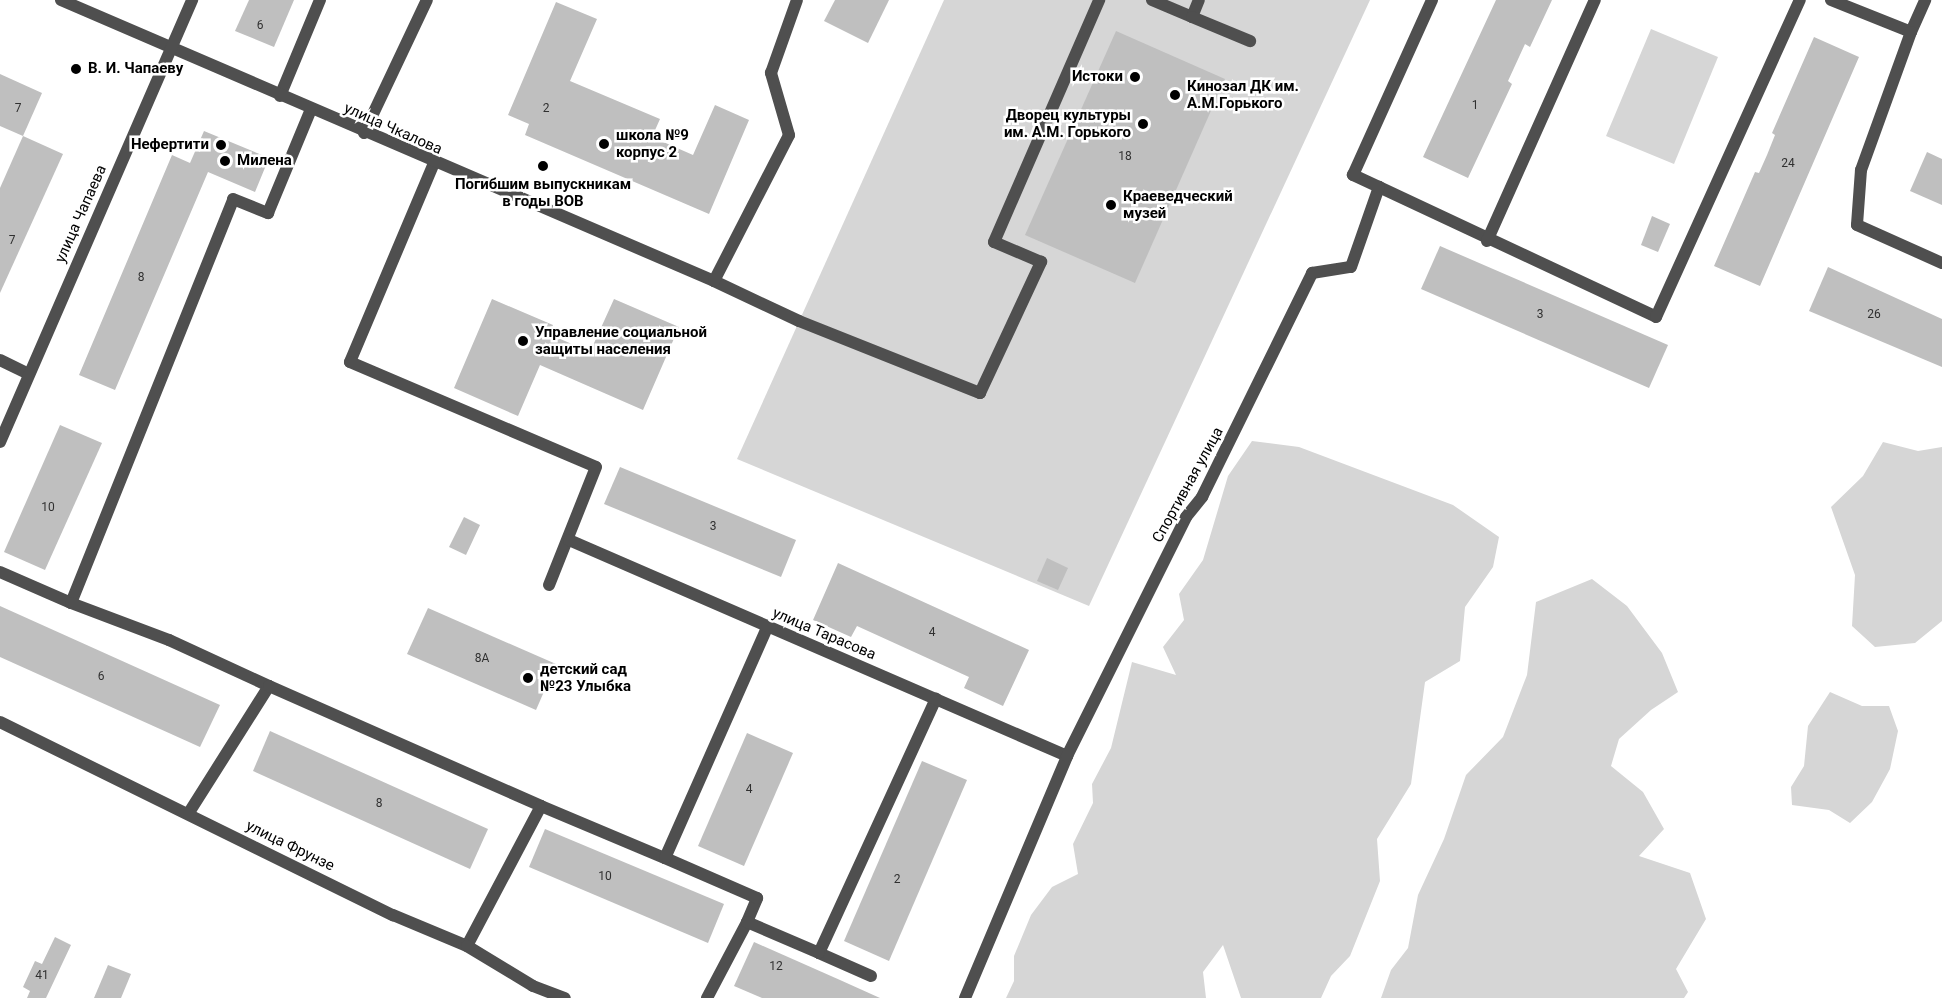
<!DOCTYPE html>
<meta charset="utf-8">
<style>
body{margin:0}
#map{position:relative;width:1942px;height:998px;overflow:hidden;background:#fff;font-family:Roboto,sans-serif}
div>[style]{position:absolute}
.green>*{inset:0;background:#d6d6d6}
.building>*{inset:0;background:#bfbfbf}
.service>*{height:12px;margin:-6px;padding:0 6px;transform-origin:6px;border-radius:6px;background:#4f4f4f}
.minor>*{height:12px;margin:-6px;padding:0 6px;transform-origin:6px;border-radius:6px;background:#4f4f4f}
.tertiary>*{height:12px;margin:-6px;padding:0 6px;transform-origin:6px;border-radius:6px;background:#4f4f4f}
.dots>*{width:16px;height:16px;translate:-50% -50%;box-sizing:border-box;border:3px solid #fff;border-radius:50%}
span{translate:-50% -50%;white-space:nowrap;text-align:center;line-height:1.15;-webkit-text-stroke:5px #fff;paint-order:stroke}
.number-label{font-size:12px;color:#303030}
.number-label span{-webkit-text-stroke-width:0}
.poi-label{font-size:15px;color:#000;font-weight:700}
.left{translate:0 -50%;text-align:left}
.right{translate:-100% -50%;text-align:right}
.street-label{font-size:15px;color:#000}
</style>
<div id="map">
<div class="green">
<div style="clip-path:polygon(944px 0,1370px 0,1089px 606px,737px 459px)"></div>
<div style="clip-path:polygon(1651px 29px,1718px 57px,1674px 164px,1606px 136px)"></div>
<div style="clip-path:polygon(1252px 441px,1299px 447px,1453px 505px,1499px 537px,1493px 567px,1465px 607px,1460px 661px,1425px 682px,1411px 784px,1377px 839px,1380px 881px,1350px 956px,1331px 976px,1321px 998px,1241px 998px,1223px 945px,1203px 972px,1206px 998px,1006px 998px,1014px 981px,1014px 956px,1031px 915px,1052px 887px,1078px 874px,1073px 844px,1093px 803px,1092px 784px,1111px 748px,1132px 662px,1176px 675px,1163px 647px,1184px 620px,1179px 594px,1203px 560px,1228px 476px)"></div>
<div style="clip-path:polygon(1883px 442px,1918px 451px,1942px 447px,1942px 621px,1915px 643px,1875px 647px,1852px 626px,1855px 575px,1831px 507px,1863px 476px)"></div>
<div style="clip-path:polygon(1592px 579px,1627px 606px,1662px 653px,1678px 692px,1651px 710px,1619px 739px,1611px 766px,1643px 792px,1664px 829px,1639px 856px,1690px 873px,1706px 919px,1676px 969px,1688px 992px,1684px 998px,1381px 998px,1391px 970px,1408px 948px,1418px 895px,1444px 839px,1466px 775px,1503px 737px,1527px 675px,1536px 602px)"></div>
<div style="clip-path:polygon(1830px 692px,1862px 706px,1889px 706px,1898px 731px,1890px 769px,1872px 802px,1850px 823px,1829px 810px,1792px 805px,1791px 787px,1804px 766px,1808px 726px)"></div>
</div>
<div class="building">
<div style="clip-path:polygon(249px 0,294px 0,274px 47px,235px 31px)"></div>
<div style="clip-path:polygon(835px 0,889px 0,868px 43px,824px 21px)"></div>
<div style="clip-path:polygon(1496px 0,1552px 0,1530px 47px,1525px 44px,1508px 81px,1512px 84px,1468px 178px,1423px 157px)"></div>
<div style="clip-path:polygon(556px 2px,597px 19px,570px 81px,660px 119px,652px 137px,693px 155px,715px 105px,749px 120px,709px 214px,525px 135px,529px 124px,508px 115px)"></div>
<div style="clip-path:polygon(1116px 31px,1225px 79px,1135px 283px,1025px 235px)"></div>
<div style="clip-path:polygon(1814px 37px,1859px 57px,1760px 286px,1714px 266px,1755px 172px,1759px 173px,1767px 155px,1775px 135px,1772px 133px)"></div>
<div style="clip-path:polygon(0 74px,42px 93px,23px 136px,0 126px)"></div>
<div style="clip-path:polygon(204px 131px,269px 158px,255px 192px,208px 172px,115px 390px,79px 375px,172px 155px,190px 163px)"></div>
<div style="clip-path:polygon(23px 136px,63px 154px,0 293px,0 188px)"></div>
<div style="clip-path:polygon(1927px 152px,1942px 159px,1942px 205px,1910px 191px)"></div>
<div style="clip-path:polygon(1652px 216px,1670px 224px,1658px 252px,1641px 245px)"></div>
<div style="clip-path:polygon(1440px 246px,1668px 345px,1649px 388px,1421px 289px)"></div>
<div style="clip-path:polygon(1828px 267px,1942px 319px,1942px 367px,1809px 311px)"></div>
<div style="clip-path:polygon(492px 299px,553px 325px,549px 334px,590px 352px,614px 299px,679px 327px,643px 410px,540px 365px,518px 416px,454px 388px)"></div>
<div style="clip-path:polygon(60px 425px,102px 443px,45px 570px,4px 552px)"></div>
<div style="clip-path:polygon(620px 467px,796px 540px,781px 577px,604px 504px)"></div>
<div style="clip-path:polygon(464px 517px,480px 525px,466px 555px,449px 547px)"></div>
<div style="clip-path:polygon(1047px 558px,1068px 568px,1058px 590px,1037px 581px)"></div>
<div style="clip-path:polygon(838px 563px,1029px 650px,1003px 706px,964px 688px,969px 677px,857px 626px,851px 637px,813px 620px)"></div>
<div style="clip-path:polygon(0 606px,220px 705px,200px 747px,0 657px)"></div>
<div style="clip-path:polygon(428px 608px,556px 664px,536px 710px,407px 654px)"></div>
<div style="clip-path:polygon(270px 731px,488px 829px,470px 869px,253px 771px)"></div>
<div style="clip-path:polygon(747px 733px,793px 753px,744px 866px,698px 846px)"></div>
<div style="clip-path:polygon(922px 761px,967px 780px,889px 961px,844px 941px)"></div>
<div style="clip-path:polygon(545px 829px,724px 904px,708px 943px,529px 867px)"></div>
<div style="clip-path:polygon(55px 937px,71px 945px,46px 998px,27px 998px,30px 991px,23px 987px,35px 961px,42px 964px)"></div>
<div style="clip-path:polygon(754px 942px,840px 980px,880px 998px,762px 998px,734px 986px)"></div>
<div style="clip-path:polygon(108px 965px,131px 974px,121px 998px,94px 998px)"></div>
</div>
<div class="service">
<div style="left:1152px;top:0;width:43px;rotate:23deg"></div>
<div style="left:1192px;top:17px;width:18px;rotate:-68deg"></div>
<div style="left:1831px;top:0;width:86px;rotate:21.8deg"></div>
<div style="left:1911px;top:32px;width:35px;rotate:-66deg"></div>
<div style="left:1192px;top:17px;width:63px;rotate:22.5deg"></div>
<div style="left:1911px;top:32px;width:147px;rotate:109.9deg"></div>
<div style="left:1861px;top:170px;width:55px;rotate:94.2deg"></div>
<div style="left:1857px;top:225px;width:93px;rotate:24.1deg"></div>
<div style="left:280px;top:96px;width:104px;rotate:-67.4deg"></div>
<div style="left:364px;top:133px;width:147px;rotate:-64.7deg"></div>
<div style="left:434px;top:163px;width:216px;rotate:112.9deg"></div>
<div style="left:350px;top:362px;width:267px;rotate:23.1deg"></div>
<div style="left:596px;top:467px;width:127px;rotate:111.7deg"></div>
<div style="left:1379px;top:187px;width:306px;rotate:25.1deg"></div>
<div style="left:1656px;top:317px;width:348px;rotate:-65.6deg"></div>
<div style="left:1487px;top:241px;width:264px;rotate:-65.9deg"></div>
<div style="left:714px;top:281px;width:94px;rotate:25.2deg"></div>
<div style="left:799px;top:321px;width:195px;rotate:21.7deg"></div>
<div style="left:980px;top:393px;width:145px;rotate:-65deg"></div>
<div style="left:1041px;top:262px;width:51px;rotate:-156.9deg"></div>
<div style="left:994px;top:242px;width:264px;rotate:-66.5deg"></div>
<div style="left:0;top:360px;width:30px;rotate:26deg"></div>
<div style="left:0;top:572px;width:77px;rotate:23.6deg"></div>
<div style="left:71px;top:603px;width:435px;rotate:-68.1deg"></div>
<div style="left:233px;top:199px;width:38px;rotate:22deg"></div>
<div style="left:268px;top:213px;width:113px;rotate:-67.5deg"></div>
<div style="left:71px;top:603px;width:105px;rotate:20.7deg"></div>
<div style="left:169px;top:640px;width:110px;rotate:24.7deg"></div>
<div style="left:269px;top:686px;width:151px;rotate:122.3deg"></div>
<div style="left:269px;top:686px;width:297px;rotate:23.8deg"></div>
<div style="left:541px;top:806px;width:158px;rotate:117.9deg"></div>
<div style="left:541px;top:806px;width:134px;rotate:22.8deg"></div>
<div style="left:747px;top:922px;width:26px;rotate:-67deg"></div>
<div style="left:757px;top:898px;width:100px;rotate:-156.5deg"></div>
<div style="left:665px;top:858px;width:254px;rotate:-66.1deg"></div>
<div style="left:871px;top:976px;width:57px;rotate:-156.1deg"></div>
<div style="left:819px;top:953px;width:280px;rotate:-65.3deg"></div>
<div style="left:707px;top:998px;width:86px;rotate:-62.2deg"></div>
<div style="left:747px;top:922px;width:78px;rotate:23.3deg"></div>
</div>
<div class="minor">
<div style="left:61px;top:0;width:711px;rotate:23.28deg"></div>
<div style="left:714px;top:281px;width:164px;rotate:-62.8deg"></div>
<div style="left:789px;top:135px;width:65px;rotate:-106.2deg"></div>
<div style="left:771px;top:73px;width:77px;rotate:-70.4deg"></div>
<div style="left:569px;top:540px;width:543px;rotate:23.45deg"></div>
<div style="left:0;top:722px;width:438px;rotate:26.2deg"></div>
<div style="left:393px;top:915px;width:80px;rotate:22.7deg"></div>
<div style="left:467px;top:946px;width:77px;rotate:31.2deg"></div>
<div style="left:533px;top:986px;width:34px;rotate:21deg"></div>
<div style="left:965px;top:998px;width:263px;rotate:-67.1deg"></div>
<div style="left:1067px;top:756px;width:267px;rotate:-63.5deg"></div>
<div style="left:1186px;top:517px;width:26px;rotate:-51deg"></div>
<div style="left:1202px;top:497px;width:250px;rotate:-63.8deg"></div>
<div style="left:1312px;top:273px;width:39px;rotate:-9deg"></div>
<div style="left:1351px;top:267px;width:85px;rotate:-70.7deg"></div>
<div style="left:1379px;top:187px;width:29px;rotate:-155deg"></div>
<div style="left:1353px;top:175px;width:192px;rotate:-65.7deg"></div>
</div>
<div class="tertiary">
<div style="left:0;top:442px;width:482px;rotate:-66.5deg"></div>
</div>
<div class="dots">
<div style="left:76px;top:69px;background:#000"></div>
<div style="left:1135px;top:77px;background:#000"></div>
<div style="left:1175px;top:95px;background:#000"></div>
<div style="left:1143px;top:124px;background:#000"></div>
<div style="left:604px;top:144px;background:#000"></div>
<div style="left:221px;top:145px;background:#000"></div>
<div style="left:225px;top:161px;background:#000"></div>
<div style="left:543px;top:166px;background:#000"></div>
<div style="left:1111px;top:205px;background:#000"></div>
<div style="left:523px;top:341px;background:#000"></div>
<div style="left:528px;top:678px;background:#000"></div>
</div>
<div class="number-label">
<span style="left:260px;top:26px">6</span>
<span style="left:1475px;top:106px">1</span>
<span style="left:18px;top:109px">7</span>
<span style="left:546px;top:109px">2</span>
<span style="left:1125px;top:157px">18</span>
<span style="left:1788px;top:164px">24</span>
<span style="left:12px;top:241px">7</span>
<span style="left:141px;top:278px">8</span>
<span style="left:1540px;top:315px">3</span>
<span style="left:1874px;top:315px">26</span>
<span style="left:48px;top:508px">10</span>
<span style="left:713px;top:527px">3</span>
<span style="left:932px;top:633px">4</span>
<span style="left:482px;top:659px">8А</span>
<span style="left:101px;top:677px">6</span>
<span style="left:749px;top:790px">4</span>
<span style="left:379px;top:804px">8</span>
<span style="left:605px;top:877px">10</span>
<span style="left:897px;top:880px">2</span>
<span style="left:776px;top:967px">12</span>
<span style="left:42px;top:976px">41</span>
</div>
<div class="poi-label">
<span class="left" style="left:88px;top:69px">В. И. Чапаеву</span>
<span class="right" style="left:1123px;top:77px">Истоки</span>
<span class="left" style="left:1187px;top:95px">Кинозал ДК им.<br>А.М.Горького</span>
<span class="right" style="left:1131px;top:124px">Дворец культуры<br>им. А.М. Горького</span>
<span class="left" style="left:616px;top:144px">школа №9<br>корпус 2</span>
<span class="right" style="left:209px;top:145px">Нефертити</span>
<span class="left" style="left:237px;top:161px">Милена</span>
<span style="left:543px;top:193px">Погибшим выпускникам<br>в годы ВОВ</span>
<span class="left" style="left:1123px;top:205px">Краеведческий<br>музей</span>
<span class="left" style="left:535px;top:341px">Управление социальной<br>защиты населения</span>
<span class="left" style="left:540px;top:678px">детский сад<br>№23 Улыбка</span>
</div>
<div class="street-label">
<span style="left:393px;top:129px;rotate:24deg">улица Чкалова</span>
<span style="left:81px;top:214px;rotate:-66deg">улица Чапаева</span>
<span style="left:1188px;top:485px;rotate:-61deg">Спортивная улица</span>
<span style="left:824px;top:634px;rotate:23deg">улица Тарасова</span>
<span style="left:290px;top:846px;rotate:26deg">улица Фрунзе</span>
</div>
</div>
